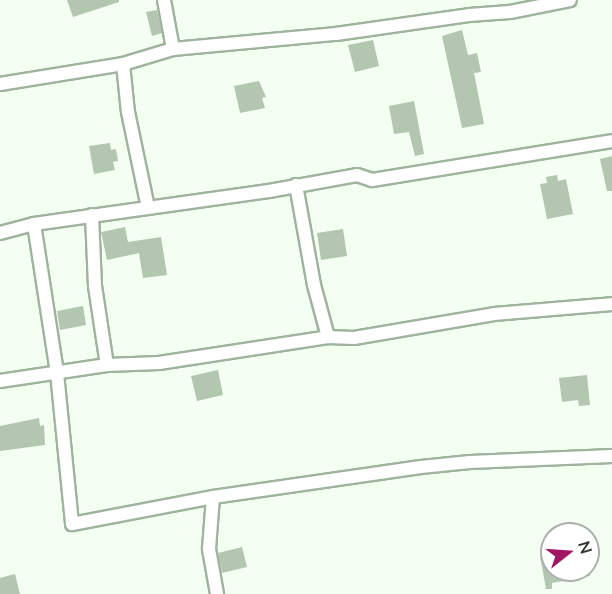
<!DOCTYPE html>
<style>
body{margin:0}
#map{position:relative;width:612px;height:594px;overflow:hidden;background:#f2fff1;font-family:Lato,sans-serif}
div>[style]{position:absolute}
.building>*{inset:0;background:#b2c6b0}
.roads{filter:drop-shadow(2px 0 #9fb39e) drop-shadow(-2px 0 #9fb39e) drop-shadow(0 2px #9fb39e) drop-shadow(0 -2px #9fb39e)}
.street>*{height:12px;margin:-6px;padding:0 6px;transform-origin:6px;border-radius:6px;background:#fff}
span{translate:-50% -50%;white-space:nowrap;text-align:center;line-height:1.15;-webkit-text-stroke:5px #fff;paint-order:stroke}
.north{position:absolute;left:540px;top:522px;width:60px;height:60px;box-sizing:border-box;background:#fff;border:2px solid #adb0ad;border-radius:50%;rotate:73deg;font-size:16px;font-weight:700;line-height:24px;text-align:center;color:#313a31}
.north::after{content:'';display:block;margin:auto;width:21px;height:27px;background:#9f1764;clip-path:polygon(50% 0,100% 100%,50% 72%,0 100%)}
</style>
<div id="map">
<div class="building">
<div style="clip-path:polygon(67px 0,119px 0,119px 2px,73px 17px)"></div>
<div style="clip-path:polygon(157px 10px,162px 33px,152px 36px,146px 12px)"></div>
<div style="clip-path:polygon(462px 30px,468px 55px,477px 53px,481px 72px,474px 73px,484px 124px,462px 128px,442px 36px)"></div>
<div style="clip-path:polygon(373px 40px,379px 66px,355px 72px,348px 45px)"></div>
<div style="clip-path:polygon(259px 81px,266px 97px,262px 98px,265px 108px,240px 113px,234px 86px)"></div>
<div style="clip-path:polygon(414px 101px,424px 154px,415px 156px,409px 132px,394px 134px,389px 106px)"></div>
<div style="clip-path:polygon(110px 143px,111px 150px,116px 149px,118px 161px,113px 162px,115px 170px,94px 174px,89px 146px)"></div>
<div style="clip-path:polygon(612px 156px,612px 191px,607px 191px,600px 159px)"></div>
<div style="clip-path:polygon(557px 175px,558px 181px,566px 179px,573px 214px,547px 219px,540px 184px,547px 183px,546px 177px)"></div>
<div style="clip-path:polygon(125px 227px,128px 242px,161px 237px,167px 275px,143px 278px,139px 253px,107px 260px,101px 232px)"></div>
<div style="clip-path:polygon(343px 229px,347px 256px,321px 260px,317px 233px)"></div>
<div style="clip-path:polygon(83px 306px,86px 325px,60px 330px,57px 311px)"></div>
<div style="clip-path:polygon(218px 370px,223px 395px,197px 401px,191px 376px)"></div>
<div style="clip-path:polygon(587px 375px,590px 405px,579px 406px,578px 400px,562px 402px,559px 378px)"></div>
<div style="clip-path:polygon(39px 418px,40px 426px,44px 425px,45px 445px,0 451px,0 426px)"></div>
<div style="clip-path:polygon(242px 547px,247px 567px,222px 573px,218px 553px)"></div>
<div style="clip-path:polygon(552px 553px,552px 570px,590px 570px,590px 576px,552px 583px,552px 589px,546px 589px,540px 556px)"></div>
<div style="clip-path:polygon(15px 574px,20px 594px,0 594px,0 578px)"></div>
</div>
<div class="roads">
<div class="street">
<div style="left:164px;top:0;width:50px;rotate:79.6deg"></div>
<div style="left:123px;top:64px;width:48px;rotate:84.1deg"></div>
<div style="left:128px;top:112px;width:98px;rotate:78.2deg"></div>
<div style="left:0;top:84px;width:125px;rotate:-9.2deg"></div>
<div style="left:123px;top:64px;width:52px;rotate:-16.7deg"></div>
<div style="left:173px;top:49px;width:164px;rotate:-5.3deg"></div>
<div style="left:336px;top:34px;width:134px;rotate:-8.1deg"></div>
<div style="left:469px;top:15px;width:41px;rotate:-4.2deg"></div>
<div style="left:510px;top:12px;width:61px;rotate:-11.3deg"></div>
<div style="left:296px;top:185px;width:102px;rotate:79.8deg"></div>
<div style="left:314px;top:285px;width:54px;rotate:74.9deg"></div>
<div style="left:92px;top:215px;width:71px;rotate:87.6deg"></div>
<div style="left:95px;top:286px;width:80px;rotate:81.4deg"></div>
<div style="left:34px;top:224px;width:151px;rotate:81.2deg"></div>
<div style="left:57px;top:373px;width:152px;rotate:84.3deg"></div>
<div style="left:72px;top:524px;width:144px;rotate:-10.8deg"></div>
<div style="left:213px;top:497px;width:210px;rotate:-8.2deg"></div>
<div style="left:421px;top:467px;width:49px;rotate:-5.8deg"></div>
<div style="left:470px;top:462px;width:142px;rotate:-2.4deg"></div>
<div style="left:0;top:233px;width:35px;rotate:-15deg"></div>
<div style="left:34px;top:224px;width:237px;rotate:-8deg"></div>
<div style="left:269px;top:191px;width:89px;rotate:-10.3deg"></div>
<div style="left:357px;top:175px;width:16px;rotate:18deg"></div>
<div style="left:372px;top:180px;width:243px;rotate:-9.2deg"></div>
<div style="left:0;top:381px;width:108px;rotate:-8.5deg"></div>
<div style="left:107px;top:365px;width:52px;rotate:-2.2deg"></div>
<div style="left:159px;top:363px;width:171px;rotate:-8.7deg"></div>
<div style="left:328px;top:337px;width:26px;rotate:2deg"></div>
<div style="left:354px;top:338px;width:142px;rotate:-9.7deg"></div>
<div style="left:494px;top:314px;width:118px;rotate:-4.8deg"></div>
<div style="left:213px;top:497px;width:52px;rotate:94.4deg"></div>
<div style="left:209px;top:549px;width:46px;rotate:79.9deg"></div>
</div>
</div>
<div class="north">N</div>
</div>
